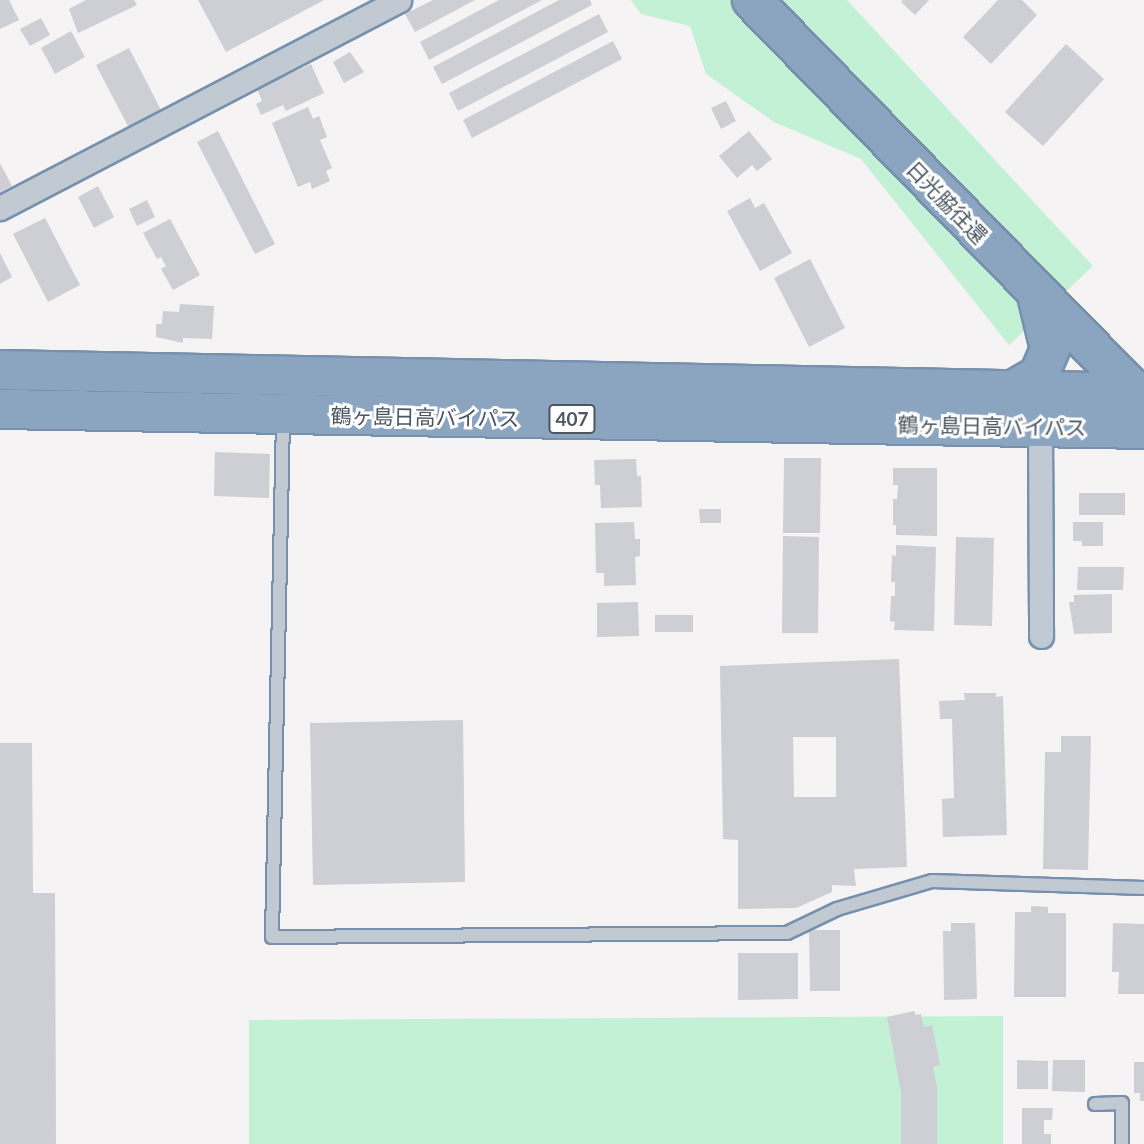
<!DOCTYPE html>
<meta charset="utf-8">
<style>
body{margin:0}
#map{position:relative;width:1144px;height:1144px;overflow:hidden;background:#f5f3f3;font-family:Lato,"Noto Sans JP",sans-serif}
div>[style]{position:absolute}
.green>*{inset:0;background:#c3f1d5}
.building>*{inset:0;background:#cdcfd5}
.roads{filter:drop-shadow(2px 0 #7690ad) drop-shadow(-2px 0 #7690ad) drop-shadow(0 2px #7690ad) drop-shadow(0 -2px #7690ad)}
.lane>*{height:12px;margin:-6px;padding:0 6px;transform-origin:6px;border-radius:6px;background:#c1cad2}
.street>*{height:23px;margin:-11.5px;padding:0 11.5px;transform-origin:11.5px;border-radius:11.5px;background:#c1cad2}
.highway>*{height:38px;margin:-19px;padding:0 19px;transform-origin:19px;border-radius:19px;background:#8ba5c1}
span{translate:-50% -50%;white-space:nowrap;text-align:center;line-height:1.15;-webkit-text-stroke:6px #fff;paint-order:stroke}
.shield-label span{padding:2px 5px;background:#fff;border:2px solid;border-radius:5px;-webkit-text-stroke-width:0}
.shield-label{font-size:19px;color:#4a5661;font-weight:700}
.street-label{font-size:21px;color:#4a5661}
</style>
<div id="map">
<div class="green">
<div style="clip-path:polygon(631px 0,847px 0,1093px 266px,1009px 345px,861px 159px,774px 122px,706px 74px,690px 26px,641px 14px)"></div>
<div style="clip-path:polygon(1003px 1016px,1003px 1144px,249px 1144px,249px 1020px)"></div>
</div>
<div class="building">
<div style="clip-path:polygon(0 0,9px 0,19px 20px,0 29px)"></div>
<div style="clip-path:polygon(86px 0,134px 0,137px 5px,78px 33px,69px 9px)"></div>
<div style="clip-path:polygon(198px 0,324px 0,226px 52px)"></div>
<div style="clip-path:polygon(433px 0,475px 0,415px 32px,405px 14px)"></div>
<div style="clip-path:polygon(499px 0,542px 0,429px 60px,420px 42px)"></div>
<div style="clip-path:polygon(559px 0,590px 0,592px 5px,442px 84px,433px 67px)"></div>
<div style="clip-path:polygon(903px 0,929px 0,915px 15px,901px 2px)"></div>
<div style="clip-path:polygon(998px 0,1022px 0,1037px 15px,991px 64px,963px 37px)"></div>
<div style="clip-path:polygon(599px 14px,608px 32px,458px 111px,449px 93px)"></div>
<div style="clip-path:polygon(41px 18px,50px 35px,30px 46px,20px 29px)"></div>
<div style="clip-path:polygon(71px 31px,85px 57px,55px 74px,41px 48px)"></div>
<div style="clip-path:polygon(613px 41px,622px 59px,472px 138px,463px 120px)"></div>
<div style="clip-path:polygon(1066px 44px,1104px 79px,1043px 146px,1005px 112px)"></div>
<div style="clip-path:polygon(129px 48px,161px 110px,129px 128px,96px 65px)"></div>
<div style="clip-path:polygon(350px 52px,364px 72px,344px 83px,333px 62px)"></div>
<div style="clip-path:polygon(311px 64px,324px 93px,286px 111px,283px 105px,261px 115px,256px 104px,262px 101px,257px 89px)"></div>
<div style="clip-path:polygon(726px 101px,736px 121px,721px 129px,711px 108px)"></div>
<div style="clip-path:polygon(308px 107px,313px 119px,319px 116px,327px 137px,320px 140px,332px 168px,326px 171px,330px 181px,312px 189px,310px 182px,298px 187px,272px 123px)"></div>
<div style="clip-path:polygon(218px 131px,275px 244px,255px 254px,197px 142px)"></div>
<div style="clip-path:polygon(749px 131px,772px 159px,757px 171px,752px 165px,737px 178px,719px 156px)"></div>
<div style="clip-path:polygon(0 163px,12px 186px,0 192px)"></div>
<div style="clip-path:polygon(98px 186px,114px 217px,94px 228px,78px 197px)"></div>
<div style="clip-path:polygon(750px 198px,755px 208px,764px 203px,792px 253px,760px 271px,727px 211px)"></div>
<div style="clip-path:polygon(147px 200px,155px 217px,137px 226px,129px 209px)"></div>
<div style="clip-path:polygon(45px 218px,80px 285px,48px 302px,13px 234px)"></div>
<div style="clip-path:polygon(170px 219px,200px 275px,173px 290px,161px 269px,166px 266px,161px 257px,157px 259px,143px 233px)"></div>
<div style="clip-path:polygon(0 253px,12px 277px,0 284px)"></div>
<div style="clip-path:polygon(810px 259px,845px 328px,809px 347px,774px 278px)"></div>
<div style="clip-path:polygon(180px 304px,214px 306px,212px 339px,183px 338px,183px 343px,156px 337px,156px 324px,162px 324px,163px 311px,179px 312px)"></div>
<div style="clip-path:polygon(215px 452px,270px 454px,269px 498px,214px 496px)"></div>
<div style="clip-path:polygon(784px 458px,821px 458px,820px 533px,783px 533px)"></div>
<div style="clip-path:polygon(636px 459px,637px 476px,641px 476px,642px 507px,601px 508px,600px 485px,595px 485px,594px 460px)"></div>
<div style="clip-path:polygon(893px 468px,937px 468px,937px 536px,896px 535px,896px 525px,893px 525px,893px 499px,897px 499px,898px 485px,893px 485px)"></div>
<div style="clip-path:polygon(1079px 493px,1125px 493px,1125px 515px,1079px 515px)"></div>
<div style="clip-path:polygon(699px 509px,721px 509px,721px 523px,700px 523px)"></div>
<div style="clip-path:polygon(634px 522px,635px 539px,640px 539px,640px 556px,635px 557px,636px 585px,604px 586px,604px 573px,596px 573px,595px 523px)"></div>
<div style="clip-path:polygon(1073px 522px,1103px 522px,1103px 546px,1082px 546px,1082px 541px,1073px 541px)"></div>
<div style="clip-path:polygon(783px 536px,819px 537px,818px 633px,782px 633px)"></div>
<div style="clip-path:polygon(956px 537px,994px 538px,992px 626px,954px 625px)"></div>
<div style="clip-path:polygon(896px 545px,936px 547px,934px 631px,894px 630px,895px 622px,890px 621px,891px 596px,895px 596px,895px 582px,891px 582px,892px 555px,896px 556px)"></div>
<div style="clip-path:polygon(1078px 567px,1124px 567px,1123px 590px,1077px 590px)"></div>
<div style="clip-path:polygon(1112px 594px,1112px 633px,1074px 634px,1069px 602px,1074px 602px,1074px 595px)"></div>
<div style="clip-path:polygon(638px 602px,639px 636px,597px 637px,597px 603px)"></div>
<div style="clip-path:polygon(655px 615px,693px 615px,693px 632px,655px 632px)"></div>
<div style="clip-path:polygon(evenodd,899px 659px,907px 867px,854px 869px,856px 886px,832px 885px,832px 892px,796px 908px,738px 909px,738px 840px,723px 839px,720px 666px,899px 659px,793px 737px,836px 737px,836px 797px,794px 797px,793px 737px)"></div>
<div style="clip-path:polygon(964px 693px,996px 693px,996px 697px,1003px 696px,1007px 835px,943px 837px,942px 799px,954px 798px,952px 719px,940px 719px,939px 701px,965px 700px)"></div>
<div style="clip-path:polygon(463px 720px,465px 882px,313px 885px,310px 723px)"></div>
<div style="clip-path:polygon(1061px 736px,1091px 736px,1088px 870px,1043px 869px,1045px 752px,1061px 752px)"></div>
<div style="clip-path:polygon(0 743px,32px 743px,33px 893px,55px 893px,56px 1144px,0 1144px)"></div>
<div style="clip-path:polygon(1031px 906px,1048px 907px,1048px 913px,1066px 913px,1066px 997px,1014px 997px,1015px 912px,1031px 912px)"></div>
<div style="clip-path:polygon(951px 923px,975px 923px,977px 999px,944px 1000px,943px 931px,951px 931px)"></div>
<div style="clip-path:polygon(1113px 923px,1144px 924px,1144px 994px,1118px 994px,1119px 972px,1112px 972px)"></div>
<div style="clip-path:polygon(809px 930px,840px 930px,840px 991px,810px 991px)"></div>
<div style="clip-path:polygon(738px 953px,798px 953px,798px 999px,738px 1000px)"></div>
<div style="clip-path:polygon(914px 1011px,916px 1015px,921px 1014px,924px 1027px,932px 1025px,940px 1065px,933px 1067px,937px 1087px,937px 1144px,901px 1144px,901px 1092px,887px 1017px)"></div>
<div style="clip-path:polygon(1017px 1060px,1048px 1061px,1048px 1089px,1017px 1089px)"></div>
<div style="clip-path:polygon(1053px 1060px,1085px 1060px,1085px 1092px,1052px 1091px)"></div>
<div style="clip-path:polygon(1134px 1062px,1144px 1062px,1144px 1101px,1140px 1101px,1140px 1093px,1134px 1093px)"></div>
<div style="clip-path:polygon(1022px 1108px,1053px 1108px,1052px 1120px,1044px 1120px,1044px 1134px,1051px 1134px,1051px 1144px,1022px 1144px)"></div>
</div>
<div class="roads">
<div class="lane">
<div style="left:283px;top:419px;width:518px;rotate:91.22deg"></div>
<div style="left:272px;top:937px;width:515px;rotate:-0.45deg"></div>
<div style="left:787px;top:933px;width:55px;rotate:-25.6deg"></div>
<div style="left:837px;top:909px;width:99px;rotate:-16.4deg"></div>
<div style="left:932px;top:881px;width:212px;rotate:1.9deg"></div>
<div style="left:1095px;top:1104px;width:27px;rotate:-2deg"></div>
<div style="left:1122px;top:1103px;width:41px;rotate:90deg"></div>
</div>
<div class="street">
<div style="left:0;top:208px;width:450px;rotate:-27.5deg"></div>
<div style="left:1040px;top:427px;width:209px;rotate:89.7deg"></div>
</div>
<div class="highway">
<div style="left:752px;top:0;width:561px;rotate:45.65deg"></div>
<div style="left:0;top:370px;width:1144px;rotate:1.15deg"></div>
<div style="left:1015px;top:389px;width:28px;rotate:-30deg"></div>
<div style="left:1039px;top:375px;width:28px;rotate:-67deg"></div>
<div style="left:1050px;top:349px;width:56px;rotate:-103.5deg"></div>
<div style="left:0;top:409px;width:1144px;rotate:1deg"></div>
</div>
</div>
<div class="shield-label">
<span style="left:572px;top:419px">407</span>
</div>
<div class="street-label">
<span style="left:947px;top:202px;rotate:46deg">日光脇往還</span>
<span style="left:425px;top:417px;rotate:1deg">鶴ヶ島日高バイパス</span>
<span style="left:992px;top:426px;rotate:1deg">鶴ヶ島日高バイパス</span>
</div>
</div>
